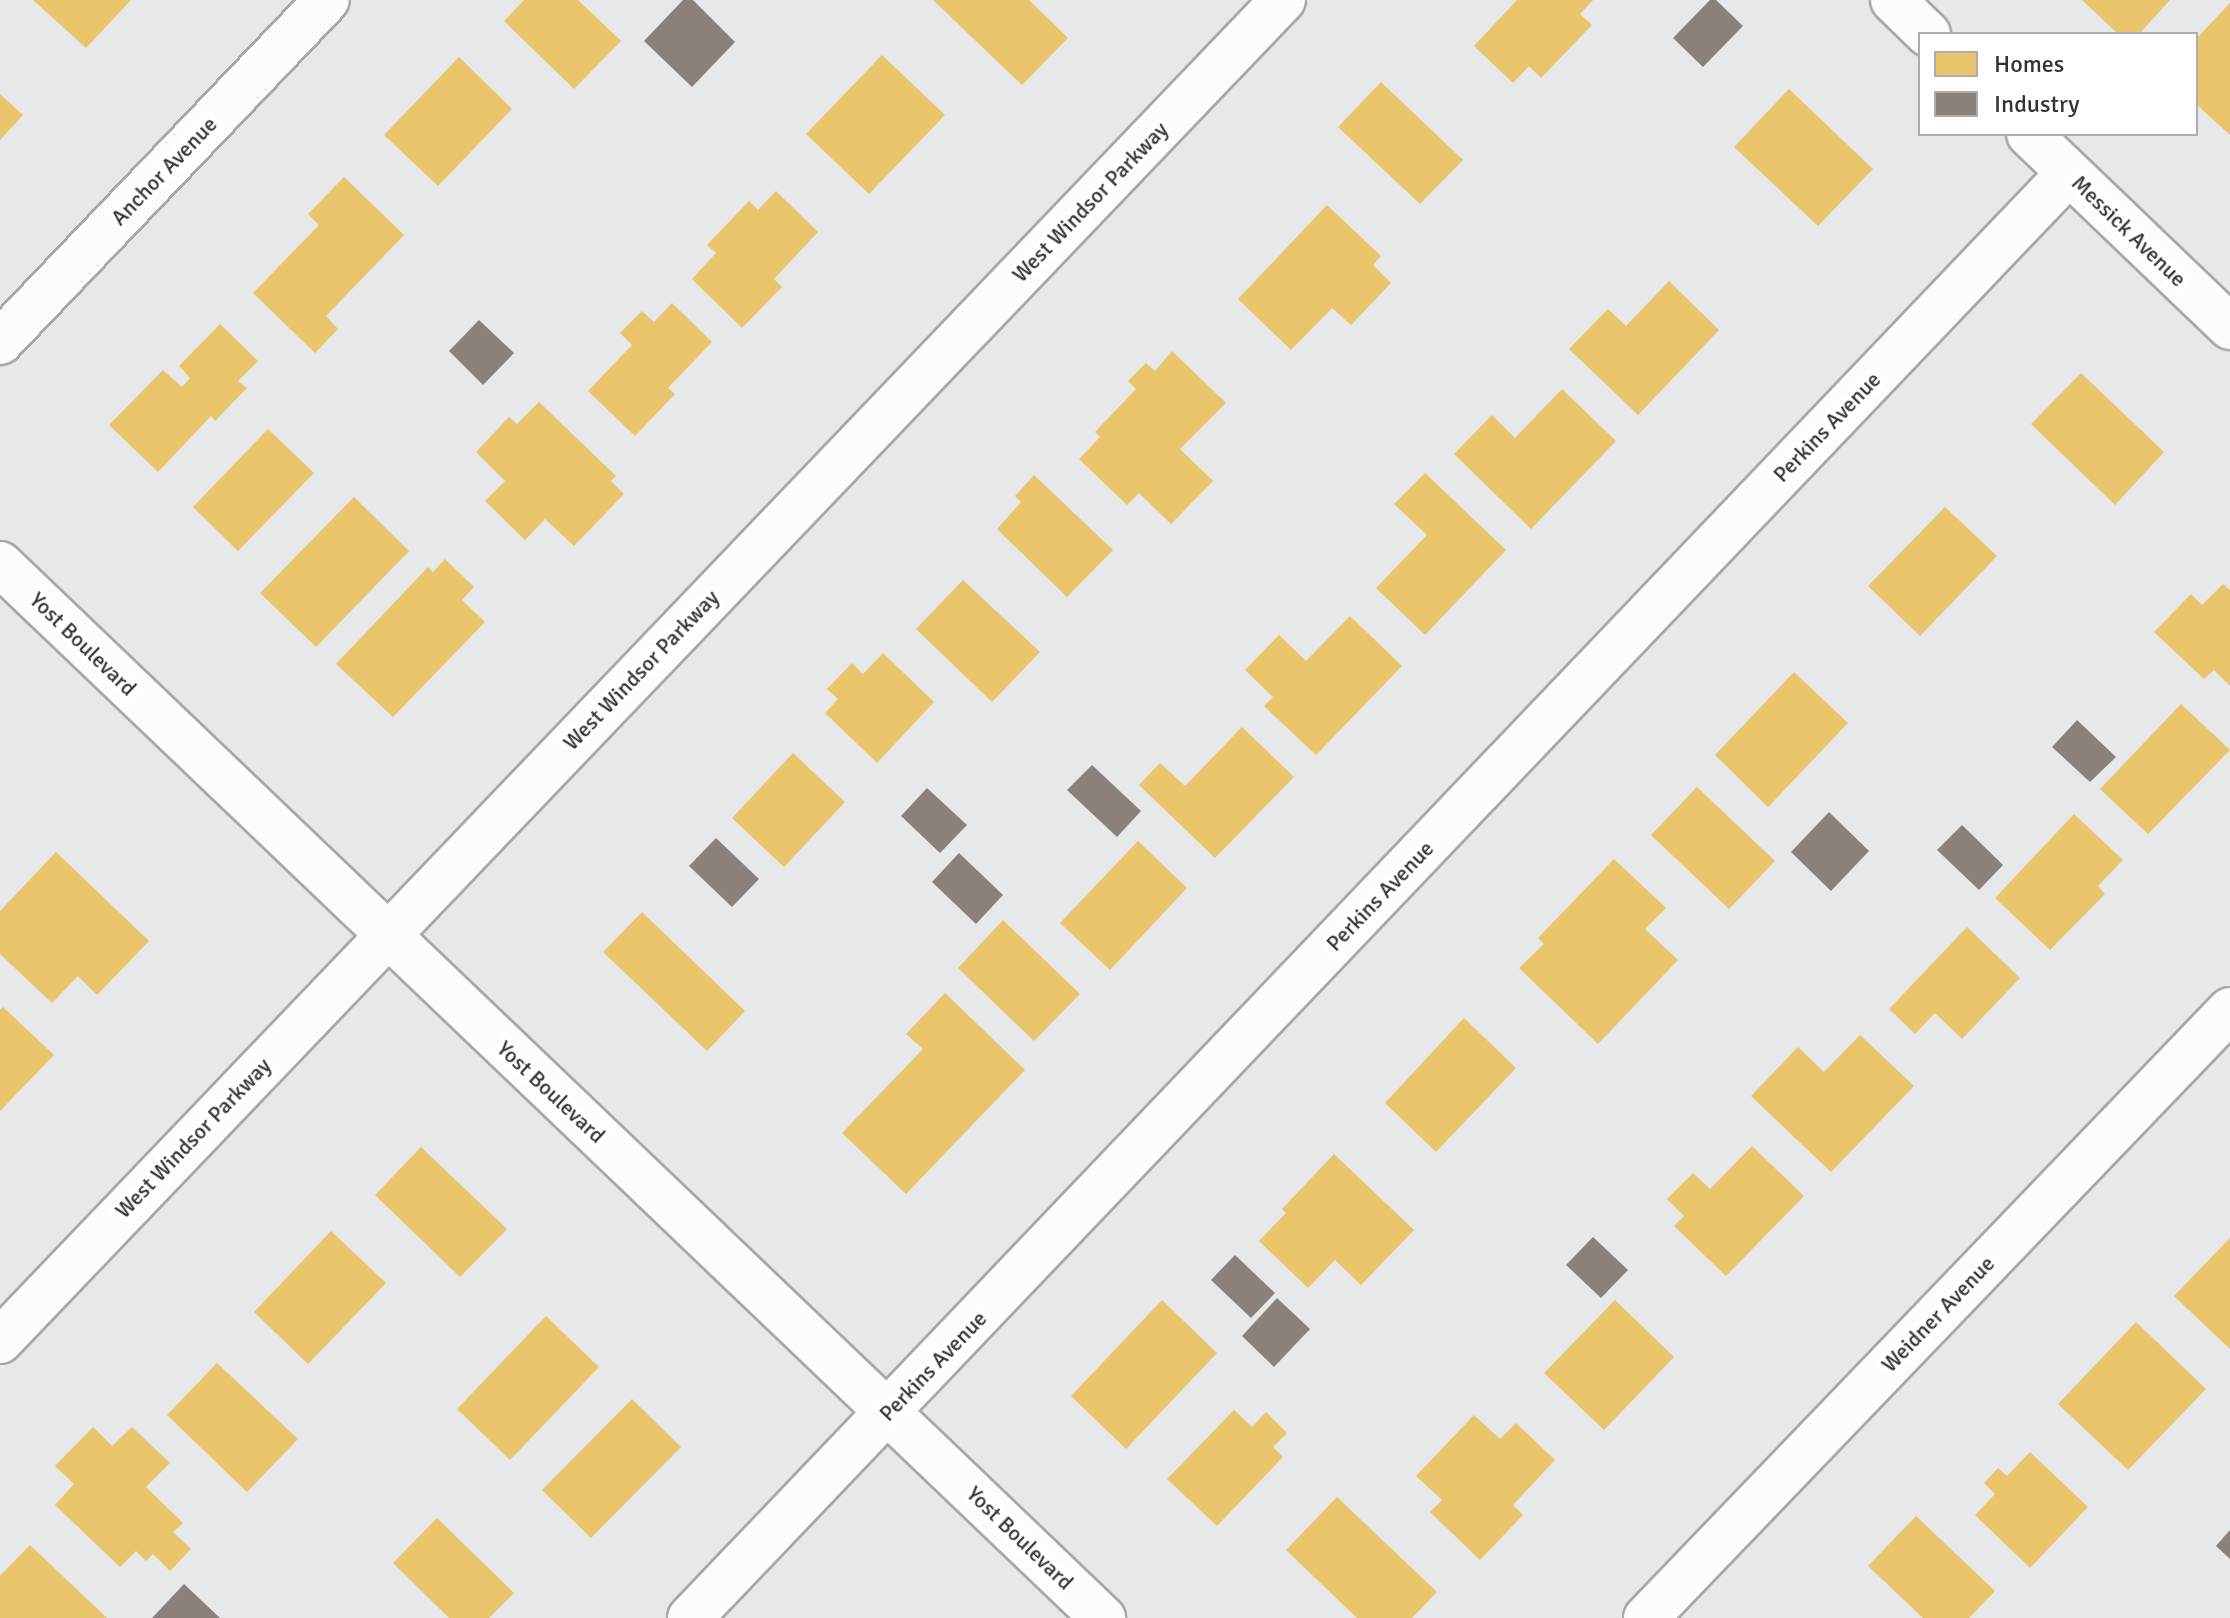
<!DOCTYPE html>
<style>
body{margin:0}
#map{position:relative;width:2230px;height:1618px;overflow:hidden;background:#e6e8ea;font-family:Signika,sans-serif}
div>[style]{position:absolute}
.homes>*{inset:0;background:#e9c46a}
.industry>*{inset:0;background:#8a817c}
.roads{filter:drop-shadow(2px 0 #a6a8a9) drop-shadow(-2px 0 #a6a8a9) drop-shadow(0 2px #a6a8a9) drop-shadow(0 -2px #a6a8a9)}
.minor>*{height:44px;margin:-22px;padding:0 22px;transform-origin:22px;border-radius:22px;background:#fbfcfc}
span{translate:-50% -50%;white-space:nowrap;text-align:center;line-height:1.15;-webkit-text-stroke:8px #fff;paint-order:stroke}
.street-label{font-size:22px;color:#323334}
.legend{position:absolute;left:1918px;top:32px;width:280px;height:104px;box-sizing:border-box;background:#fff;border:2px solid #adadae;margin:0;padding:10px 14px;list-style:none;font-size:24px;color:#323334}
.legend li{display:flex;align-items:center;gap:16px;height:40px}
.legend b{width:40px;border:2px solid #adadae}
</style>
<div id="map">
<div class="homes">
<div style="clip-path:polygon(33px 0,131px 0,86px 48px)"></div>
<div style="clip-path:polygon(524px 0,578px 0,621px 41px,574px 89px,504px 21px)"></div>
<div style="clip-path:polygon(933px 0,1029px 0,1068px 38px,1022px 85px)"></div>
<div style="clip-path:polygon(1517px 0,1593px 0,1580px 14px,1592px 25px,1541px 78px,1529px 66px,1513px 83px,1474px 46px)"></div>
<div style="clip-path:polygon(2082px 0,2170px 0,2139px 34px,2118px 34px)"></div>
<div style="clip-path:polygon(2230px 3px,2230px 135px,2196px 104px,2196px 39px)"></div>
<div style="clip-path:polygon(882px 55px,945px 115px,869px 194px,806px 134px)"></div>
<div style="clip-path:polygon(459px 57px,512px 109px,438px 186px,384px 135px)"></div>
<div style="clip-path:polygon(1381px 82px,1463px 160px,1420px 204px,1338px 127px)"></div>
<div style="clip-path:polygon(1789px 89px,1873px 169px,1818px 226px,1734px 147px)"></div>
<div style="clip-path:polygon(0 94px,23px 115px,0 140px)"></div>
<div style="clip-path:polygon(344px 177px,404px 235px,326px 316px,338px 329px,315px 353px,253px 293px,319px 225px,308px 214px)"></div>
<div style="clip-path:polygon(776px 191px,818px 232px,774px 279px,782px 287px,742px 328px,692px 279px,716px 253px,707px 245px,749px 201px,758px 210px)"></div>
<div style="clip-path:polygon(1327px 205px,1381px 256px,1373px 265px,1391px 283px,1351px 325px,1332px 308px,1291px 350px,1238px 299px)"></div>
<div style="clip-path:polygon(1669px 281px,1719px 330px,1638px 415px,1569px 349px,1608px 309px,1626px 326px)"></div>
<div style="clip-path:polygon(672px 303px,712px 342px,668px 388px,675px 394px,635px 436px,588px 391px,632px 345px,620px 333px,642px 311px,654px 322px)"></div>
<div style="clip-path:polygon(220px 324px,258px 361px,238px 381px,247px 388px,215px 421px,211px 416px,158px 472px,109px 425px,163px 370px,182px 387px,190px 378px,179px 366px)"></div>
<div style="clip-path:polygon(1172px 351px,1226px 403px,1180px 449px,1213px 481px,1171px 524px,1139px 493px,1127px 505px,1079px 459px,1100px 437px,1095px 432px,1136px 389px,1128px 381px,1146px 363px,1155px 371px)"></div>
<div style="clip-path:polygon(2081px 373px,2164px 452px,2115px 505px,2031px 424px)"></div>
<div style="clip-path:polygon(1562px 389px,1616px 441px,1531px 529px,1454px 454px,1492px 415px,1515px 438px)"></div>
<div style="clip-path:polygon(539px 402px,616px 476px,611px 481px,624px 494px,574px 546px,545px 519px,525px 540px,485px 501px,505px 481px,476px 452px,509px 417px,517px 424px)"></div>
<div style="clip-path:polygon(268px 429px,314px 473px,238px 551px,193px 507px)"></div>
<div style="clip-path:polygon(1425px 473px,1506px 550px,1425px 635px,1376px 588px,1427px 535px,1394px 504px)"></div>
<div style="clip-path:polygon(1034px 475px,1113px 550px,1067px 597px,997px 529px,1021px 502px,1015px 496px)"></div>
<div style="clip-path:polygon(354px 497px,409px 551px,316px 647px,260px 593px)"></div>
<div style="clip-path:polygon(1945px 507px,1997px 556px,1920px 636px,1868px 586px)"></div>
<div style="clip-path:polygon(445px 559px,474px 587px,462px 600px,485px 622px,393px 717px,336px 664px,428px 567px,433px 572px)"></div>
<div style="clip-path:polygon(963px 580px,1040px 652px,992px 702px,916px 629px)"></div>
<div style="clip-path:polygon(2223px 584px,2230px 590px,2230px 686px,2214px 670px,2204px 679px,2154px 632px,2191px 594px,2202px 605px)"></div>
<div style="clip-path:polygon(1350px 616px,1402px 666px,1316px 755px,1264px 706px,1273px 697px,1245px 670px,1279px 635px,1306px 661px)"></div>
<div style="clip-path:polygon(883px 653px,934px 702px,877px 763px,825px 713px,838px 699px,827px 689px,852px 663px,863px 674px)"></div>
<div style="clip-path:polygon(1794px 672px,1848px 723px,1768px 807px,1715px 755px)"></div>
<div style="clip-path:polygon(2181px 704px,2230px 750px,2148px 834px,2100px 789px)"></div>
<div style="clip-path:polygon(1242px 727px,1294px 777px,1215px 858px,1139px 785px,1160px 763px,1185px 786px)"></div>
<div style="clip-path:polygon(793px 753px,845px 802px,784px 867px,732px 818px)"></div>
<div style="clip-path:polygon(1697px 787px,1775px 861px,1729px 909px,1651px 835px)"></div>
<div style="clip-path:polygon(2074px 814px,2123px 860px,2098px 886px,2105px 894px,2050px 950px,1995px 898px)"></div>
<div style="clip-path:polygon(1138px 841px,1187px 888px,1110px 970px,1060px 923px)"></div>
<div style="clip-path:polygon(56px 852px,149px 941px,97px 995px,78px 976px,52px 1003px,0 954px,0 911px)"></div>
<div style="clip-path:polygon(1614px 859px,1666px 908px,1645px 929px,1678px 960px,1598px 1044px,1519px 968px,1544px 944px,1538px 938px)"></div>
<div style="clip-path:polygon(642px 912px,745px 1011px,707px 1051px,603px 952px)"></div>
<div style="clip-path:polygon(1003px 920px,1080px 994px,1034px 1041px,958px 968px)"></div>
<div style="clip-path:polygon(1967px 927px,2020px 978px,1962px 1039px,1935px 1013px,1915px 1034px,1889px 1009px)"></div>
<div style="clip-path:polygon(945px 993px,1025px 1070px,906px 1194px,842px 1133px,923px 1049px,906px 1034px)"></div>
<div style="clip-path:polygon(3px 1007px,54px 1055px,0 1111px,0 1010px)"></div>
<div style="clip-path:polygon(1464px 1018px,1516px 1068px,1436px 1152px,1385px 1103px)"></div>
<div style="clip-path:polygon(1860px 1035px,1914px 1086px,1831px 1172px,1751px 1096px,1798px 1047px,1824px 1072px)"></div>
<div style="clip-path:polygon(1752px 1146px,1804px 1196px,1726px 1276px,1674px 1226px,1684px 1216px,1667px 1199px,1693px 1173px,1710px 1189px)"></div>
<div style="clip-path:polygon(421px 1147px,507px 1229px,460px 1277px,375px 1195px)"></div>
<div style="clip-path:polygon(1334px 1154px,1414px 1230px,1361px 1285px,1335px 1260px,1308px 1288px,1259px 1241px,1286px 1213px,1282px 1209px)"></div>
<div style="clip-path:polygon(331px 1231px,386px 1283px,308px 1364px,254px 1312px)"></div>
<div style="clip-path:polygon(2230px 1238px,2230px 1349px,2174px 1296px)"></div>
<div style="clip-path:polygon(1162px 1300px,1217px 1353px,1126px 1449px,1071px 1396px)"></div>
<div style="clip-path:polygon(1615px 1300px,1674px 1357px,1604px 1430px,1544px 1373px)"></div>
<div style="clip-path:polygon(546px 1316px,599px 1367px,510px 1460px,457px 1409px)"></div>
<div style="clip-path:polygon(2136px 1322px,2206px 1389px,2128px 1470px,2058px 1404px)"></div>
<div style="clip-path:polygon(217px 1363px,298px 1439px,247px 1492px,167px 1415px)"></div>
<div style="clip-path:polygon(632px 1399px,681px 1447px,591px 1538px,542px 1490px)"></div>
<div style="clip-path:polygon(1234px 1410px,1252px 1427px,1266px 1412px,1287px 1433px,1273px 1447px,1283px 1457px,1217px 1526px,1167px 1479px)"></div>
<div style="clip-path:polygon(1474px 1415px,1500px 1439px,1516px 1423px,1555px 1460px,1513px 1505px,1523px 1515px,1480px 1560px,1430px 1512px,1442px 1500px,1416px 1476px)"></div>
<div style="clip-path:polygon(93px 1427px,112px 1446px,132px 1427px,170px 1463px,146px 1487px,183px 1523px,173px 1532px,191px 1549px,170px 1571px,153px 1554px,146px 1561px,136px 1551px,120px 1567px,55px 1505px,74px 1484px,55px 1466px)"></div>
<div style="clip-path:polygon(2030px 1452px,2088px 1507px,2030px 1568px,1975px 1515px,1995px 1494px,1984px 1483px,1998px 1468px,2007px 1476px)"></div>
<div style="clip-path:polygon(1337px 1497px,1437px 1592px,1412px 1618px,1357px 1618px,1286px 1550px)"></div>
<div style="clip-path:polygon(1916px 1516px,1995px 1591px,1969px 1618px,1923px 1618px,1868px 1566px)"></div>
<div style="clip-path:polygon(437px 1518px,514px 1593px,489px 1618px,449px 1618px,393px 1563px)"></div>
<div style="clip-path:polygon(30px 1545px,107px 1618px,0 1618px,0 1576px)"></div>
</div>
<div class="industry">
<div style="clip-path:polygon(683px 0,693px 0,735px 42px,692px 87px,644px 41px)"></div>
<div style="clip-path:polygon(1710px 0,1716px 0,1743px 26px,1703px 67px,1673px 38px)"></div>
<div style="clip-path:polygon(479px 320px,514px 353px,483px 385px,449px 351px)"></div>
<div style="clip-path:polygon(2077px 720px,2116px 757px,2090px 782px,2052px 747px)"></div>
<div style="clip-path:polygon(1092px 765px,1141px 811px,1117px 837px,1067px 790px)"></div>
<div style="clip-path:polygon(927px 788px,967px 825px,940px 853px,901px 816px)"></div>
<div style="clip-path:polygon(1829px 812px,1869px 851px,1831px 891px,1791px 852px)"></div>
<div style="clip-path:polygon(1962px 825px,2003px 865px,1979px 890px,1937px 850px)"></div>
<div style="clip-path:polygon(716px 838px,759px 879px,732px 907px,689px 866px)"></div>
<div style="clip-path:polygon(959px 853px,1003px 895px,976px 924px,932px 882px)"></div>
<div style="clip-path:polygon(1593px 1237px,1628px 1270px,1601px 1298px,1566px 1265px)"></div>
<div style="clip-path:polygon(1235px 1255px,1275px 1293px,1251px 1318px,1211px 1280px)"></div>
<div style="clip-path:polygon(1277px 1298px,1310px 1329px,1274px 1367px,1242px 1336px)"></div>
<div style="clip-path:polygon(2230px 1530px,2230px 1559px,2216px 1546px)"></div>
<div style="clip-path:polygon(184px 1584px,220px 1618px,152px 1618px)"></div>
</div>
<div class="roads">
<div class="minor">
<div style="left:1893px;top:0;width:49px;rotate:44.2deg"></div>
<div style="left:2029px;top:134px;width:279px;rotate:43.8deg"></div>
<div style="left:0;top:342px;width:473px;rotate:-46.3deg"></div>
<div style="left:0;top:564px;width:1526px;rotate:43.7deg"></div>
<div style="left:0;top:1341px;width:1856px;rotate:-46.27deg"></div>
<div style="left:690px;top:1618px;width:1997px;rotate:-46.34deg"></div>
<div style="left:1646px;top:1618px;width:843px;rotate:-46.15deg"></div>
</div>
</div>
<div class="street-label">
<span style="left:164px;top:171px;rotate:-46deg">Anchor Avenue</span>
<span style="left:1090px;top:202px;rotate:-46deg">West Windsor Parkway</span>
<span style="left:2129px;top:231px;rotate:44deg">Messick Avenue</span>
<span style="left:1827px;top:427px;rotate:-46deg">Perkins Avenue</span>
<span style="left:83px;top:644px;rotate:44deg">Yost Boulevard</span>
<span style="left:641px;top:670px;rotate:-46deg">West Windsor Parkway</span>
<span style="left:1380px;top:896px;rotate:-46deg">Perkins Avenue</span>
<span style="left:551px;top:1092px;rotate:43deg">Yost Boulevard</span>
<span style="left:193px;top:1138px;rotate:-46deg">West Windsor Parkway</span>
<span style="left:1938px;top:1314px;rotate:-46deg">Weidner Avenue</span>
<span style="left:933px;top:1366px;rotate:-46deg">Perkins Avenue</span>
<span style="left:1020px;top:1538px;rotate:44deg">Yost Boulevard</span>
</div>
<ul class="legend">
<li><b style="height:22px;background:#e9c46a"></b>Homes</li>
<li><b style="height:22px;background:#8a817c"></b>Industry</li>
</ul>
</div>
